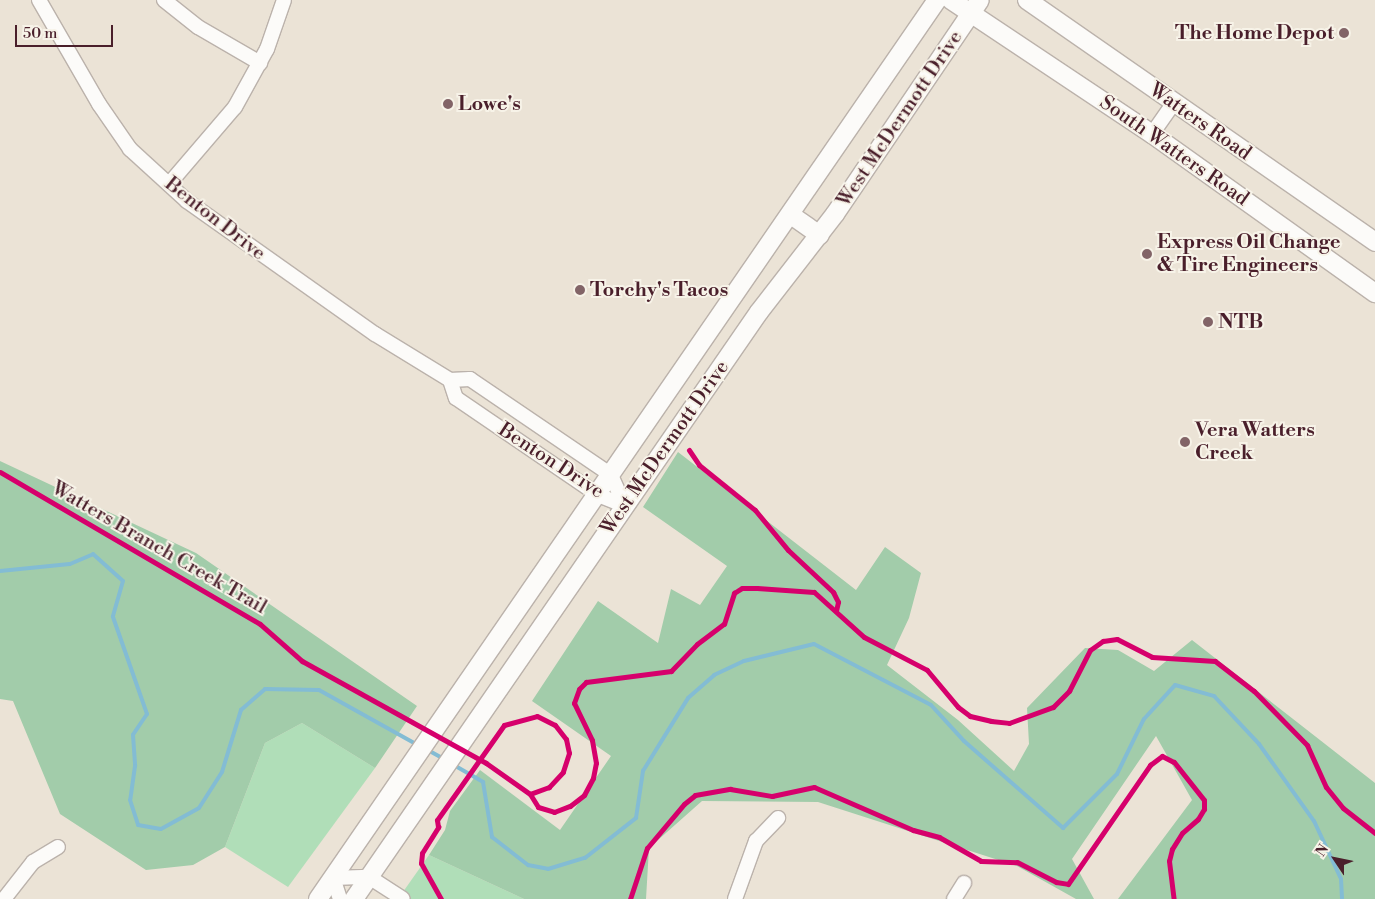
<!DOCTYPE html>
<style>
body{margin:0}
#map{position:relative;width:1375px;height:899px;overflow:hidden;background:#ebe3d6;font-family:"Libre Bodoni",serif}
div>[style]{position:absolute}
.green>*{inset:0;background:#b0deb8}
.forest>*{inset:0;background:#a2ccaa}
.stream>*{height:4px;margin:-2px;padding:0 2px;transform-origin:2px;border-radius:2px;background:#83bcd4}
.roads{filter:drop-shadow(1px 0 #bbb2ab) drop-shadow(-1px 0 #bbb2ab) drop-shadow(0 1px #bbb2ab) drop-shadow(0 -1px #bbb2ab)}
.minor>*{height:14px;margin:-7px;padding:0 7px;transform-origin:7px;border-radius:7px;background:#fcfbf9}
.major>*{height:18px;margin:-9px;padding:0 9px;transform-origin:9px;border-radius:9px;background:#fcfbf9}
.cycleway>*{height:5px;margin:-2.5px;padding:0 2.5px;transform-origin:2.5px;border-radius:2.5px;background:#d6006c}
.dots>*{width:14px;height:14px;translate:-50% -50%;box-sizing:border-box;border:2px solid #f7f3e8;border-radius:50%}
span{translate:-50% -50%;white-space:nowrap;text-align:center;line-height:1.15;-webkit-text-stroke:4px #f7f3e8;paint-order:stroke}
.poi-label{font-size:20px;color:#4a1f2b;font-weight:700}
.right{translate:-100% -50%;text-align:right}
.left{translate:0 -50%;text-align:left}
.street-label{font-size:20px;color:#4a1f2b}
.north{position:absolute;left:1310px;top:834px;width:50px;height:50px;-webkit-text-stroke:4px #f7f3e8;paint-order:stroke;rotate:304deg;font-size:14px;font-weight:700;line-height:20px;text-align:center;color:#4a1f2b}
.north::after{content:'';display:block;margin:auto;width:18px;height:22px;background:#4a1f2b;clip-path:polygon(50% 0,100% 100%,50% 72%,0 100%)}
.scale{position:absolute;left:15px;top:25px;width:98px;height:22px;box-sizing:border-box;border:2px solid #4a1f2b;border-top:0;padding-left:6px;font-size:15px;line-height:18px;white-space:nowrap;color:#4a1f2b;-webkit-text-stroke:4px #f7f3e8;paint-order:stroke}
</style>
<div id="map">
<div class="green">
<div style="clip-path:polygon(302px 723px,375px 768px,288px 887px,225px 847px,265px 743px)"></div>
<div style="clip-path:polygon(429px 855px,524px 899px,398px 899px)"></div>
</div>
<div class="forest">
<div style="clip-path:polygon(678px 452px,856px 590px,885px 547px,921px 573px,909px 618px,887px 665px,958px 720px,1014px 771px,1029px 744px,1027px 708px,1085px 648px,1118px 650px,1154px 671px,1192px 640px,1375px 783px,1375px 899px,1118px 899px,1192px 800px,1156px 736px,1072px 859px,1094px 899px,1076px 899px,1017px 866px,818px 802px,702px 801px,649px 848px,646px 899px,524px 899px,429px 855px,445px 830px,450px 811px,480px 770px,560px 830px,611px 756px,532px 701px,598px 601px,658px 643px,671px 589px,700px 605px,727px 566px,643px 507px)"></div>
<div style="clip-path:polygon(0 461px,196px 553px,417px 706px,375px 768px,302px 723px,265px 743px,225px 847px,193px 865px,146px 870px,60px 814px,13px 701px,0 699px)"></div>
</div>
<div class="stream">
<div style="left:0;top:571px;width:70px;rotate:-5.7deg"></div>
<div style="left:70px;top:564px;width:25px;rotate:-23deg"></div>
<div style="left:93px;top:554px;width:40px;rotate:42deg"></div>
<div style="left:123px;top:581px;width:37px;rotate:106deg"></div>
<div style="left:113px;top:617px;width:103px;rotate:70.7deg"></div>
<div style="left:147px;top:714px;width:25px;rotate:124deg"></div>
<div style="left:133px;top:735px;width:31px;rotate:86deg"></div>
<div style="left:135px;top:766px;width:34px;rotate:98deg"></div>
<div style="left:130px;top:800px;width:26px;rotate:72deg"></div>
<div style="left:138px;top:825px;width:23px;rotate:10deg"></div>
<div style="left:161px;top:829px;width:43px;rotate:-28.9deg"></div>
<div style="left:199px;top:808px;width:43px;rotate:-57.4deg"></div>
<div style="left:222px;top:772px;width:65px;rotate:-73deg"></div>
<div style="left:241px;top:710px;width:32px;rotate:-41deg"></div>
<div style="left:265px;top:689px;width:54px;rotate:1.1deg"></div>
<div style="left:319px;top:690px;width:113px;rotate:29.1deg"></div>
<div style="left:426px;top:749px;width:21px;rotate:29deg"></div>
<div style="left:452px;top:764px;width:36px;rotate:30deg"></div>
<div style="left:483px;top:782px;width:56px;rotate:80.7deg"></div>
<div style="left:492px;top:837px;width:46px;rotate:37.9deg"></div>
<div style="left:528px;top:865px;width:20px;rotate:11deg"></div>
<div style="left:548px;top:869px;width:39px;rotate:-17deg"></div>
<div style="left:585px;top:858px;width:65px;rotate:-38.1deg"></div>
<div style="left:636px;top:818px;width:48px;rotate:-81.5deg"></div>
<div style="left:643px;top:771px;width:86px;rotate:-58.3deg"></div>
<div style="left:688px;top:698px;width:35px;rotate:-41deg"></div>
<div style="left:714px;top:675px;width:33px;rotate:-25deg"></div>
<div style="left:744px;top:661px;width:72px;rotate:-13.7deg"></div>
<div style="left:814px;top:644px;width:132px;rotate:27.5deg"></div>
<div style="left:931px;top:705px;width:49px;rotate:47.5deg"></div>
<div style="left:964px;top:741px;width:132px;rotate:41.3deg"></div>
<div style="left:1063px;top:828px;width:76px;rotate:-45deg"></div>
<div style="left:1117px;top:774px;width:61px;rotate:-63.9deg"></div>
<div style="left:1144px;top:719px;width:46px;rotate:-47.6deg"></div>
<div style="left:1175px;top:685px;width:41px;rotate:15.8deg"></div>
<div style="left:1214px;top:696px;width:66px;rotate:46.8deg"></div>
<div style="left:1259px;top:744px;width:95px;rotate:54.5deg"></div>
<div style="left:1314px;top:821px;width:64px;rotate:65deg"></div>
<div style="left:1341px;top:879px;width:20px;rotate:87deg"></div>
</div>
<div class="roads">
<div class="minor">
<div style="left:39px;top:0;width:120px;rotate:60deg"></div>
<div style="left:99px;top:104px;width:55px;rotate:55.4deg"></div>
<div style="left:130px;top:149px;width:77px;rotate:42.4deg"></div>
<div style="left:187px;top:201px;width:230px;rotate:35.3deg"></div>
<div style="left:375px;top:334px;width:88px;rotate:31.5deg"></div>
<div style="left:450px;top:380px;width:20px;rotate:-3deg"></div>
<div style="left:470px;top:379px;width:171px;rotate:34.2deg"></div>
<div style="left:611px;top:475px;width:34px;rotate:66deg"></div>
<div style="left:164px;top:0;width:43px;rotate:38.5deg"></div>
<div style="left:198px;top:27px;width:72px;rotate:30.1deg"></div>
<div style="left:1152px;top:134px;width:38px;rotate:-55deg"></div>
<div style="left:169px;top:184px;width:101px;rotate:-49.4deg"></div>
<div style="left:235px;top:107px;width:66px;rotate:-61.1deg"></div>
<div style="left:267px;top:49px;width:52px;rotate:-70.9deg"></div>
<div style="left:450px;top:380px;width:19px;rotate:72deg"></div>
<div style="left:456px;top:398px;width:172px;rotate:34.3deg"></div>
<div style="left:598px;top:495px;width:29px;rotate:22deg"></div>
<div style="left:4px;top:899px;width:47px;rotate:-51.9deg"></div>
<div style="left:33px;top:862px;width:29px;rotate:-31deg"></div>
<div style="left:340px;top:899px;width:22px;rotate:-108deg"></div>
<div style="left:333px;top:878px;width:36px;rotate:-2deg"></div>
<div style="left:369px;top:877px;width:40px;rotate:32.9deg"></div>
<div style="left:735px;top:899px;width:62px;rotate:-70.1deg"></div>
<div style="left:756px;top:841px;width:32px;rotate:-46deg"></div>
<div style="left:954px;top:899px;width:19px;rotate:-58deg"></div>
</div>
<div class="major">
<div style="left:951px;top:0;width:242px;rotate:33.7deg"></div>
<div style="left:1152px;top:134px;width:274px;rotate:35.5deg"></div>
<div style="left:1027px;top:0;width:424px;rotate:34.8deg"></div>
<div style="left:791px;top:215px;width:35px;rotate:35deg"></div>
<div style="left:318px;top:899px;width:1091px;rotate:-55.45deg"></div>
<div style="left:354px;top:899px;width:713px;rotate:-55.4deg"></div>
<div style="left:759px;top:312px;width:124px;rotate:-52.2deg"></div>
<div style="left:835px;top:214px;width:258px;rotate:-55.9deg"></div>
</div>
</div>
<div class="cycleway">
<div style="left:689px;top:450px;width:18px;rotate:56deg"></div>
<div style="left:699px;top:465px;width:72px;rotate:38.8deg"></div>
<div style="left:755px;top:510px;width:52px;rotate:50.5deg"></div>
<div style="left:788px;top:550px;width:62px;rotate:43deg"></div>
<div style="left:833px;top:592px;width:11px;rotate:63deg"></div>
<div style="left:838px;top:602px;width:9px;rotate:103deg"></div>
<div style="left:0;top:472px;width:301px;rotate:30.3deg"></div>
<div style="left:260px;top:624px;width:56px;rotate:41.4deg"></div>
<div style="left:302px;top:661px;width:210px;rotate:29deg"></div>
<div style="left:486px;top:763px;width:54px;rotate:35.2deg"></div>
<div style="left:530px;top:794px;width:15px;rotate:58deg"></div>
<div style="left:538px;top:807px;width:17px;rotate:17deg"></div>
<div style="left:554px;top:812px;width:17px;rotate:-21deg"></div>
<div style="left:570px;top:806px;width:18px;rotate:-38deg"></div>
<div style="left:584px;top:795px;width:19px;rotate:-62deg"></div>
<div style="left:593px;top:778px;width:15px;rotate:-79deg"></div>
<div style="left:596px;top:763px;width:23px;rotate:-100deg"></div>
<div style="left:592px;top:740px;width:41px;rotate:-115.9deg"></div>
<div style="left:574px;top:703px;width:15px;rotate:-70deg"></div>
<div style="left:579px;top:689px;width:10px;rotate:-45deg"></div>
<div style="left:586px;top:682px;width:86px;rotate:-7.4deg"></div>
<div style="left:671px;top:671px;width:37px;rotate:-46deg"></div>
<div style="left:697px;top:644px;width:34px;rotate:-37deg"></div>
<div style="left:724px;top:624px;width:33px;rotate:-72deg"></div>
<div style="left:734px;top:593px;width:9px;rotate:-32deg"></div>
<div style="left:742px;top:588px;width:15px"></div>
<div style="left:757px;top:588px;width:57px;rotate:4deg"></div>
<div style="left:814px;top:592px;width:67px;rotate:42deg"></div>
<div style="left:864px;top:637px;width:71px;rotate:27.6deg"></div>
<div style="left:927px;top:670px;width:48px;rotate:50deg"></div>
<div style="left:958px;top:707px;width:15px;rotate:37deg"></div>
<div style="left:970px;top:716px;width:22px;rotate:13deg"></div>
<div style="left:991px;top:721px;width:18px;rotate:6deg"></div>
<div style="left:1009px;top:723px;width:47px;rotate:-20deg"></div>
<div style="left:1053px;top:707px;width:23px;rotate:-45deg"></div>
<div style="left:1069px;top:691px;width:46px;rotate:-62.9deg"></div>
<div style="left:1090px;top:650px;width:16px;rotate:-35deg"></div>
<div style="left:1103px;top:641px;width:14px;rotate:-8deg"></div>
<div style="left:1117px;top:639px;width:39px;rotate:27deg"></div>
<div style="left:1152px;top:657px;width:63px;rotate:3.6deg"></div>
<div style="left:1215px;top:661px;width:49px;rotate:37.6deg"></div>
<div style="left:1254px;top:691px;width:76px;rotate:45.5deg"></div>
<div style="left:1307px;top:745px;width:46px;rotate:65.7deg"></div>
<div style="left:1326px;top:787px;width:27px;rotate:51deg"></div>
<div style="left:1343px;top:808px;width:41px;rotate:38deg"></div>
<div style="left:441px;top:899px;width:41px;rotate:-119.1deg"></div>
<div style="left:421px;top:863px;width:10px;rotate:-84deg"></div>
<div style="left:422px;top:853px;width:31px;rotate:-58deg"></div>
<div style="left:438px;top:827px;width:7px;rotate:-98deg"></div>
<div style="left:437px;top:820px;width:116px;rotate:-54.8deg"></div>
<div style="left:504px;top:725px;width:34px;rotate:-15deg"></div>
<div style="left:537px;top:716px;width:20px;rotate:27deg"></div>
<div style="left:555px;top:725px;width:18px;rotate:52deg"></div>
<div style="left:566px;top:739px;width:14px;rotate:78deg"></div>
<div style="left:569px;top:753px;width:20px;rotate:108deg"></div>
<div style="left:563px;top:772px;width:21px;rotate:133deg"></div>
<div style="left:549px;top:787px;width:20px;rotate:160deg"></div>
<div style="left:630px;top:899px;width:54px;rotate:-71.6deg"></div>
<div style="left:647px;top:848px;width:57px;rotate:-49.9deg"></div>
<div style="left:684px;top:804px;width:14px;rotate:-39deg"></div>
<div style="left:695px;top:795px;width:36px;rotate:-10deg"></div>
<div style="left:730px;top:789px;width:43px;rotate:9.5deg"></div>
<div style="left:772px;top:796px;width:43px;rotate:-12.1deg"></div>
<div style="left:814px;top:787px;width:108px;rotate:23.5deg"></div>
<div style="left:913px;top:830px;width:27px;rotate:15deg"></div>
<div style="left:939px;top:837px;width:48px;rotate:29.7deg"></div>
<div style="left:981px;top:861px;width:36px;rotate:2deg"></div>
<div style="left:1017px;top:862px;width:44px;rotate:27.1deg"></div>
<div style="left:1056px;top:882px;width:12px;rotate:9deg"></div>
<div style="left:1068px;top:884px;width:145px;rotate:-55.4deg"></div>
<div style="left:1150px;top:765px;width:15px;rotate:-37deg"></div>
<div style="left:1162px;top:756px;width:13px;rotate:27deg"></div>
<div style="left:1174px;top:762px;width:48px;rotate:51.7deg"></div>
<div style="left:1204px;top:800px;width:9px;rotate:90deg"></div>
<div style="left:1204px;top:809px;width:12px;rotate:121deg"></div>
<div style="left:1198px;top:819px;width:21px;rotate:139deg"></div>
<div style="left:1182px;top:833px;width:19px;rotate:122deg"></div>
<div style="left:1172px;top:849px;width:12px;rotate:104deg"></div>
<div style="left:1169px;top:861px;width:38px;rotate:83deg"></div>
</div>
<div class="dots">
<div style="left:1344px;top:33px;background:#826467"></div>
<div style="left:448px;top:104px;background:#826467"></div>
<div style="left:1147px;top:254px;background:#826467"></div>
<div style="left:580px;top:290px;background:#826467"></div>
<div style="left:1208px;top:322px;background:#826467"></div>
<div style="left:1185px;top:442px;background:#826467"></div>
</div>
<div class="poi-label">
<span class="right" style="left:1334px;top:33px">The Home Depot</span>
<span class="left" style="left:458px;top:104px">Lowe's</span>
<span class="left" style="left:1157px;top:254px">Express Oil Change<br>&amp; Tire Engineers</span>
<span class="left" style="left:590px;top:290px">Torchy's Tacos</span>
<span class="left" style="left:1218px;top:322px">NTB</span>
<span class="left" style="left:1195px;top:442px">Vera Watters<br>Creek</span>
</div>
<div class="street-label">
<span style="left:900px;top:119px;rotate:-56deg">West McDermott Drive</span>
<span style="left:1200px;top:122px;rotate:35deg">Watters Road</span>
<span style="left:1174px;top:151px;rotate:35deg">South Watters Road</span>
<span style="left:215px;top:219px;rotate:38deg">Benton Drive</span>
<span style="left:665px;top:448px;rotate:-55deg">West McDermott Drive</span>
<span style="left:551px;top:461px;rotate:33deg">Benton Drive</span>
<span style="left:159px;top:548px;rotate:30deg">Watters Branch Creek Trail</span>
</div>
<div class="north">N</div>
<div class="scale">50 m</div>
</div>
